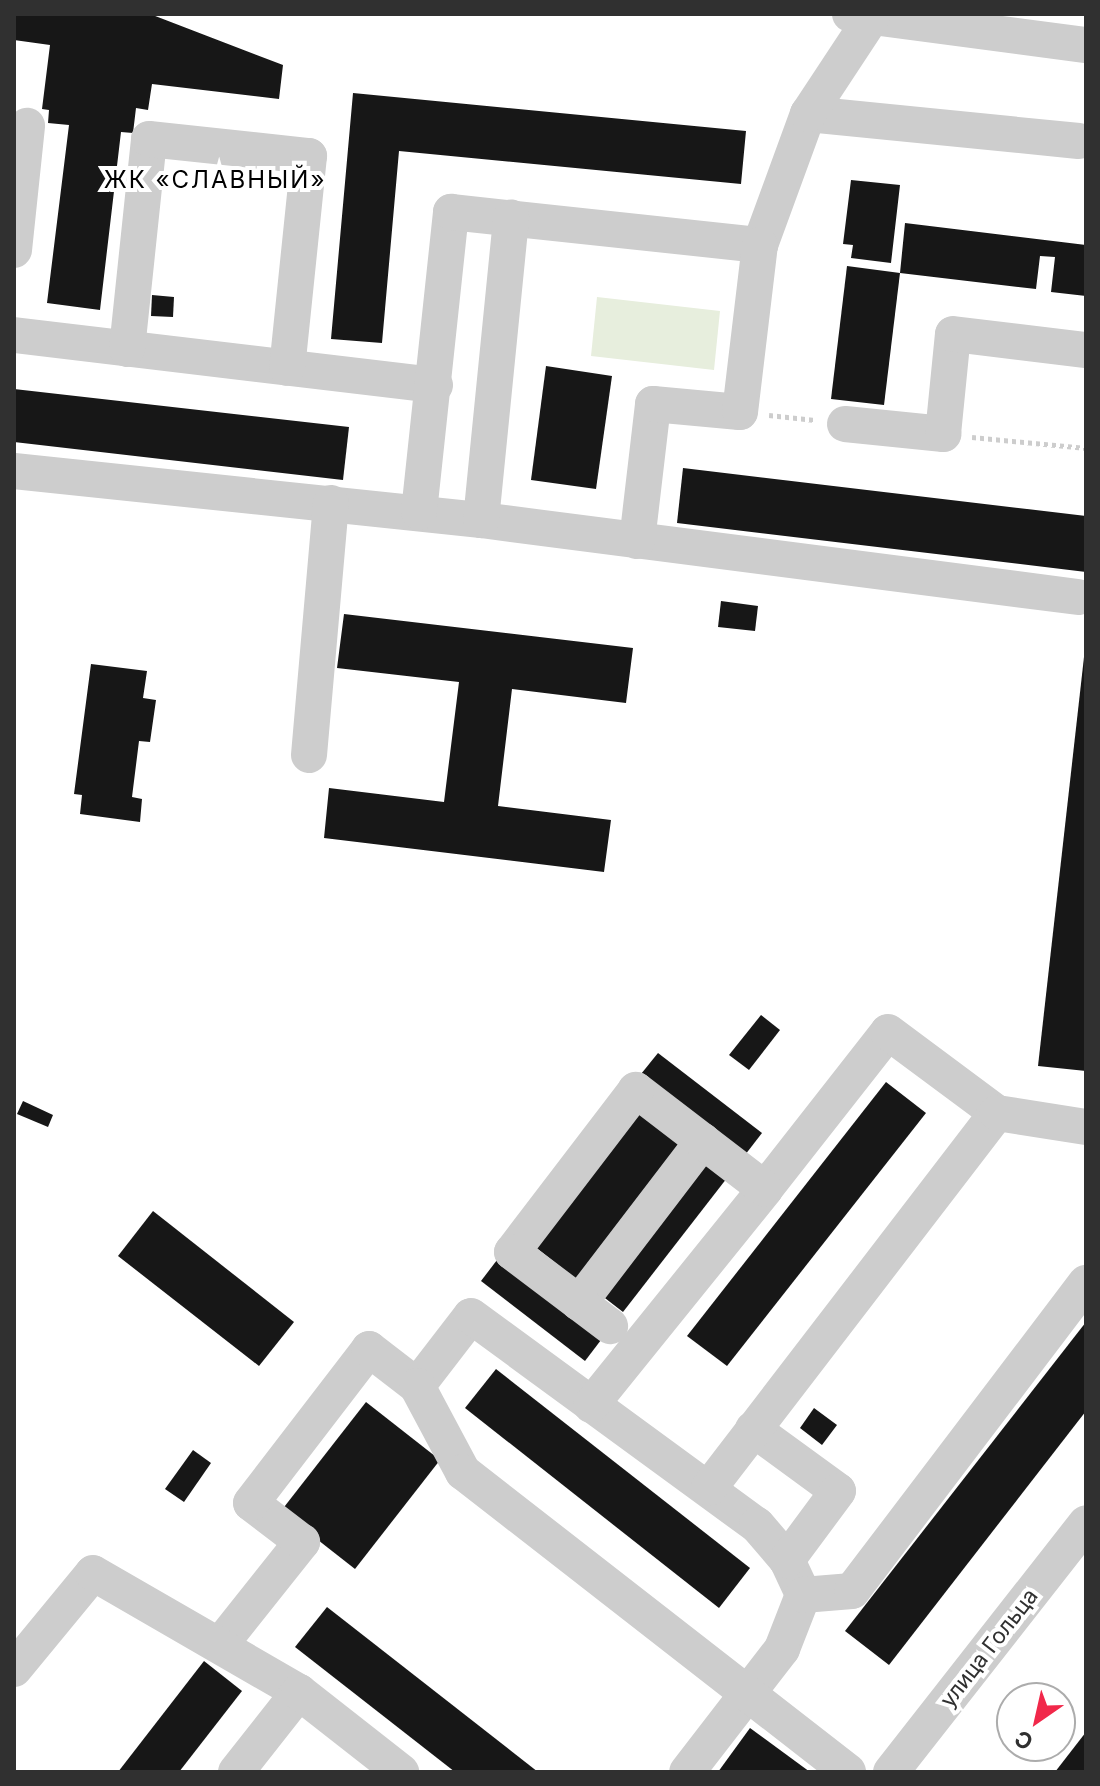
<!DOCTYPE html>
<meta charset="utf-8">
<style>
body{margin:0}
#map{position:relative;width:1100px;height:1786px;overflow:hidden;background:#fff;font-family:Inter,sans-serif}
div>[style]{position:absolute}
.green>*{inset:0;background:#e7eedd}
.building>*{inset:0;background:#171717}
.path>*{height:5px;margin-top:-2.5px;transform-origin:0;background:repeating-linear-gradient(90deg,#cdcdcd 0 4px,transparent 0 8px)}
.minor>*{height:36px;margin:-18px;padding:0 18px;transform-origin:18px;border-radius:18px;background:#cdcdcd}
span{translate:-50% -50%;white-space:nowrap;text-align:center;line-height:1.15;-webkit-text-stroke:8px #fff;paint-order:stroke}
.street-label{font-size:22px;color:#303030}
.neighbourhood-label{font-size:24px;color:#000;letter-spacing:2px}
.frame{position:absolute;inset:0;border:16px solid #303030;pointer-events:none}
.north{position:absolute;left:996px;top:1682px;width:80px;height:80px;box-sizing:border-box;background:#fff;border:2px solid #acacac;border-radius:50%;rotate:214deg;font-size:22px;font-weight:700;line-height:32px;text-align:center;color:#303030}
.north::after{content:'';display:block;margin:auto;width:28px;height:36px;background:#f1284a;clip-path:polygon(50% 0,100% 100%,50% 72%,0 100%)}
</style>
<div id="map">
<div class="green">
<div style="clip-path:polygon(597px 297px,720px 311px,714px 370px,591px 356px)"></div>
</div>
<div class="building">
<div style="clip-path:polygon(14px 14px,150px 14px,283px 65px,279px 99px,152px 84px,148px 110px,136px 108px,133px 133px,121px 132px,100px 310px,47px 303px,69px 125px,48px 123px,49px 110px,42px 109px,50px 45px,14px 40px)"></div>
<div style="clip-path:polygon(353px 93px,746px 131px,741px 184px,399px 151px,382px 343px,331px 339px)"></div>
<div style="clip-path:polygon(851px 180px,900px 185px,891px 263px,851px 258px,853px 245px,843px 244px)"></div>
<div style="clip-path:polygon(905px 223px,1086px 245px,1086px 296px,1051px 292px,1055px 257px,1040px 256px,1036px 289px,900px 273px)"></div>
<div style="clip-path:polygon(847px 266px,900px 273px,884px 405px,831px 399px)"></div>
<div style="clip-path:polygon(152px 295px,174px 297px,173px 317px,151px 316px)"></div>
<div style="clip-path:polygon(546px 366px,612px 376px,596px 489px,531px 480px)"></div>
<div style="clip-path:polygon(14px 389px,349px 427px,343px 480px,14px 442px)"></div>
<div style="clip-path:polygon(683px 468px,1086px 516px,1086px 572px,677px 523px)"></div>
<div style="clip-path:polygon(721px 601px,758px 606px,755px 631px,718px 627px)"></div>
<div style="clip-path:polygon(344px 614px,633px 648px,626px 703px,512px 689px,498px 806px,611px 820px,604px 872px,324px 838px,329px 788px,444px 802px,459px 682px,337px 668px)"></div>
<div style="clip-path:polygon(1084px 657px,1086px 657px,1086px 1071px,1038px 1066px)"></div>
<div style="clip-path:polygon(91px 664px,147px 671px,143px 698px,156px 700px,150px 742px,139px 741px,132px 797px,142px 799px,140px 822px,80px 814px,82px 795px,74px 794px)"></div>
<div style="clip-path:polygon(761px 1015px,780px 1030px,749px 1070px,729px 1055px)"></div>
<div style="clip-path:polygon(658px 1053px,762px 1133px,745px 1155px,641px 1074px)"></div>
<div style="clip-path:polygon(886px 1082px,926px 1113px,727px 1366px,687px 1336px)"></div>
<div style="clip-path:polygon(23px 1101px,53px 1115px,48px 1127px,17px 1114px)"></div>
<div style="clip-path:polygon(637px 1111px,681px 1144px,577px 1280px,534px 1246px)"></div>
<div style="clip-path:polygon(705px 1161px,727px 1178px,623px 1312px,601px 1295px)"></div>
<div style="clip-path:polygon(153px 1211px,294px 1322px,259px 1366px,118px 1256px)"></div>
<div style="clip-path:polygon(497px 1260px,601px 1340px,585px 1361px,481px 1281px)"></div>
<div style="clip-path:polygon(1086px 1322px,1086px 1411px,889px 1665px,845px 1631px)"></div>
<div style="clip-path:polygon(496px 1369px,750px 1568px,719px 1608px,465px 1408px)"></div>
<div style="clip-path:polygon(366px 1402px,440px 1460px,355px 1569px,281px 1511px)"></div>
<div style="clip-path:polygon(814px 1408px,837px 1425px,822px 1445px,800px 1428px)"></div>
<div style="clip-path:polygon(193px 1450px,211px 1463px,184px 1502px,165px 1489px)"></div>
<div style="clip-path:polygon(327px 1607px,538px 1772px,455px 1772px,295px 1647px)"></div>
<div style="clip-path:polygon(204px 1661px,242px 1691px,179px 1772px,118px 1772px)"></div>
<div style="clip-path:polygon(750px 1728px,810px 1772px,718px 1772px)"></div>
<div style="clip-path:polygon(1086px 1732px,1086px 1772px,1055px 1772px)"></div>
</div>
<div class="path">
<div style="left:769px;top:415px;width:46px;rotate:6.2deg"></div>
<div style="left:972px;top:437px;width:115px;rotate:5.5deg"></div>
</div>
<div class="minor">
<div style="left:850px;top:14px;width:238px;rotate:7.5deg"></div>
<div style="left:808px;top:114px;width:272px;rotate:5.7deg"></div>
<div style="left:14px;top:250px;width:125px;rotate:-84deg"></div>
<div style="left:14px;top:335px;width:424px;rotate:6.8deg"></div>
<div style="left:127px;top:349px;width:211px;rotate:-84deg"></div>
<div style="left:149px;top:139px;width:161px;rotate:6.1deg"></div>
<div style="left:309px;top:156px;width:213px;rotate:95.9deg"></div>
<div style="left:845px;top:424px;width:99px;rotate:5.8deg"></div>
<div style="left:943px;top:434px;width:100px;rotate:-84.3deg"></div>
<div style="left:953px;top:334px;width:134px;rotate:6.9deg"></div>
<div style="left:14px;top:471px;width:470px;rotate:6deg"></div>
<div style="left:481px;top:520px;width:602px;rotate:7.35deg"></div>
<div style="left:419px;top:512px;width:302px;rotate:-83.9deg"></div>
<div style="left:451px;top:212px;width:311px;rotate:6.1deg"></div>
<div style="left:760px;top:245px;width:140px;rotate:-69.9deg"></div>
<div style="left:808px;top:114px;width:116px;rotate:-56.6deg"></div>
<div style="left:481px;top:520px;width:304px;rotate:-84.3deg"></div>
<div style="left:637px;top:541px;width:138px;rotate:-83.3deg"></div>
<div style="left:653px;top:404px;width:87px;rotate:5.3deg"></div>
<div style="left:740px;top:412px;width:168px;rotate:-83.2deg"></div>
<div style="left:309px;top:755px;width:253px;rotate:-85deg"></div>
<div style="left:765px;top:1189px;width:199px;rotate:-51.9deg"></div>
<div style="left:888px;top:1032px;width:136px;rotate:36.6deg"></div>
<div style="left:579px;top:1303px;width:204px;rotate:-52.6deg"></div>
<div style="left:417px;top:1386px;width:88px;rotate:-52.4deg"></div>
<div style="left:471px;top:1316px;width:354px;rotate:36.2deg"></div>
<div style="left:757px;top:1525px;width:46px;rotate:49.4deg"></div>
<div style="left:787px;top:1560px;width:38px;rotate:65deg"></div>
<div style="left:803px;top:1595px;width:58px;rotate:111.3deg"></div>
<div style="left:782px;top:1649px;width:155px;rotate:127.7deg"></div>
<div style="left:591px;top:1405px;width:277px;rotate:-51.1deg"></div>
<div style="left:765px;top:1189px;width:163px;rotate:-142.5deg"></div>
<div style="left:636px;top:1090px;width:204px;rotate:127.4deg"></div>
<div style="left:512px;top:1252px;width:123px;rotate:37.1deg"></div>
<div style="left:753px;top:1429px;width:105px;rotate:36.1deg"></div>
<div style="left:838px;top:1491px;width:86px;rotate:126.5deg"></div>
<div style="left:709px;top:1488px;width:473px;rotate:-52.5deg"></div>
<div style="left:997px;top:1113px;width:90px;rotate:8.9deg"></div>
<div style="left:803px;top:1595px;width:49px;rotate:-4.7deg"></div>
<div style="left:852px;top:1591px;width:387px;rotate:-52.8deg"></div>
<div style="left:220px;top:1645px;width:132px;rotate:-51.5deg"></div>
<div style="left:302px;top:1542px;width:64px;rotate:-142.6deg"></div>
<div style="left:251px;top:1503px;width:194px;rotate:-52.5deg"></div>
<div style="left:369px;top:1349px;width:61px;rotate:37.6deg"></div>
<div style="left:417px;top:1386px;width:98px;rotate:61.9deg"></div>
<div style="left:463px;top:1472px;width:488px;rotate:37.9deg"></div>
<div style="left:14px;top:1669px;width:124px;rotate:-50.5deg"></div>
<div style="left:93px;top:1573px;width:238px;rotate:30deg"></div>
<div style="left:236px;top:1772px;width:102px;rotate:-51.8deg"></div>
<div style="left:299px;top:1692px;width:130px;rotate:38.1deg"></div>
<div style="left:891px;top:1772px;width:316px;rotate:-51.9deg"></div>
</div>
<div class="street-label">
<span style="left:989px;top:1648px;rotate:-52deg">улица Гольца</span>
</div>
<div class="neighbourhood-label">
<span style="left:215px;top:180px">ЖК «СЛАВНЫЙ»</span>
</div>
<div class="frame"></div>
<div class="north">С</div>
</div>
